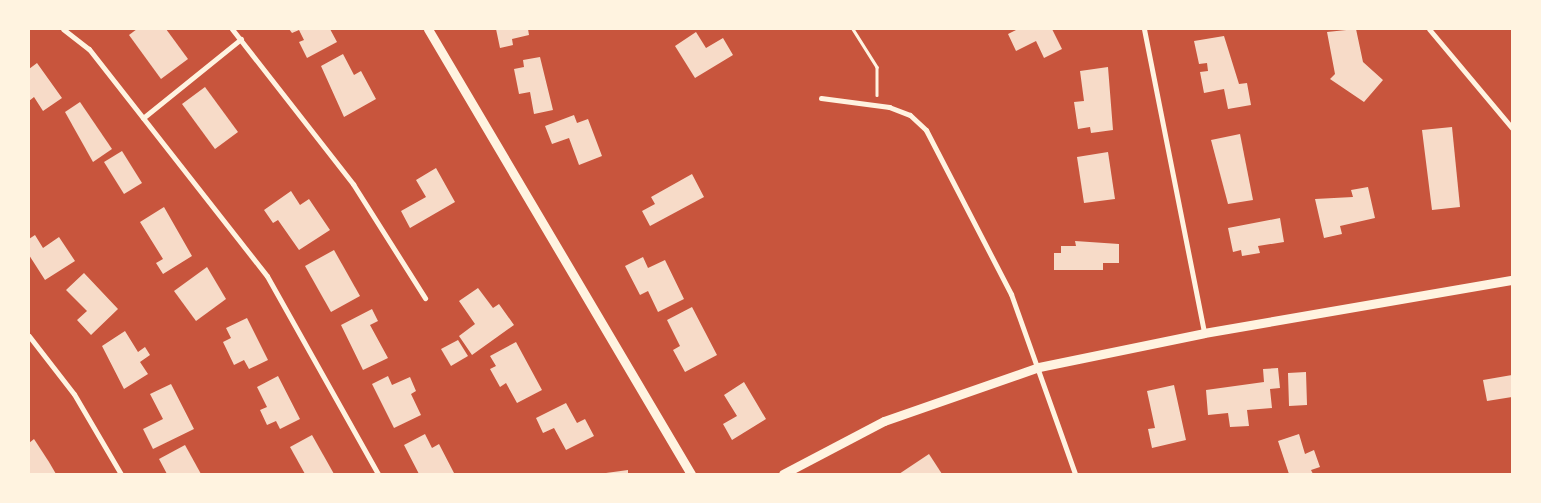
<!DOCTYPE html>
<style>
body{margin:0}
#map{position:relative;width:1541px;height:503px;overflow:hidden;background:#c8553d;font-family:"Public Sans",sans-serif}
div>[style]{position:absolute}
.building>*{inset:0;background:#f7dbc8}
.path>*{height:2.5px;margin:-1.25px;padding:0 1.25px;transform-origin:1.25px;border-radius:1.25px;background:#fff3e0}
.minor>*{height:5px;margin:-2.5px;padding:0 2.5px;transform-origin:2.5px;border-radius:2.5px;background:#fff3e0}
.tertiary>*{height:9px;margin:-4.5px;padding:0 4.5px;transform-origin:4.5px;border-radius:4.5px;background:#fff3e0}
.secondary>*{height:9px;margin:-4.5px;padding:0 4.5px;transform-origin:4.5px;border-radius:4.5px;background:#fff3e0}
span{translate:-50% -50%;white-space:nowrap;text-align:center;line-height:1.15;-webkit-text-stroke:5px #fff3e0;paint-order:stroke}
.frame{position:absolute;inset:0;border:30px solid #fff3e0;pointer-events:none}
</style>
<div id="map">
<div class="building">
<div style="clip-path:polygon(137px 29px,166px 29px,188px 59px,161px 79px,129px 35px)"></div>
<div style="clip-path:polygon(289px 29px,330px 29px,337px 42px,307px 58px,299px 42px,304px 40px,299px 30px,292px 33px)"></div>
<div style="clip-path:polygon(496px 29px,528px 29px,529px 35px,512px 39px,513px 45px,500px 48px)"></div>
<div style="clip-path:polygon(1018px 29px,1052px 29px,1062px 49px,1044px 58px,1036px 41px,1016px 51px,1008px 34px)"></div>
<div style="clip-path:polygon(1356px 29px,1363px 62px,1383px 80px,1364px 102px,1330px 79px,1335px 74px,1327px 32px)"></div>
<div style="clip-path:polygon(696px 32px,706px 48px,723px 38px,733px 55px,695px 78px,675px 46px)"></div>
<div style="clip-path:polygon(1224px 36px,1239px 84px,1247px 83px,1251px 105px,1228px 109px,1224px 89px,1204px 93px,1200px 72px,1208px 71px,1207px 63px,1199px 64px,1194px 41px)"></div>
<div style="clip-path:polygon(343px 54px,354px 75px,361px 71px,376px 99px,344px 117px,321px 66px)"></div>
<div style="clip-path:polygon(540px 57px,553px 110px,534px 114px,530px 92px,519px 94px,514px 69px,524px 67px,523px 60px)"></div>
<div style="clip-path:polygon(37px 63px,62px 98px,43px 111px,34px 97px,29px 101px,29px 69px)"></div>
<div style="clip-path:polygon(1108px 67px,1113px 130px,1091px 133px,1090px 127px,1078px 129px,1074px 102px,1084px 101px,1080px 71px)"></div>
<div style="clip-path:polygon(205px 87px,238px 132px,215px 149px,182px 104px)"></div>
<div style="clip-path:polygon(80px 102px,112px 149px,93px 162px,65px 112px)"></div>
<div style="clip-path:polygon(574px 115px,577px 123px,588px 119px,602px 156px,579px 165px,569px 138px,552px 144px,545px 126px)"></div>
<div style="clip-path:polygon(1452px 127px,1460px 207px,1432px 210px,1422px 130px)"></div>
<div style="clip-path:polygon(1240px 134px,1253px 200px,1228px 204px,1211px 140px)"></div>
<div style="clip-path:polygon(122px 151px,142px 183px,124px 194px,104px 162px)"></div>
<div style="clip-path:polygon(1108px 152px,1115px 199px,1084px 203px,1077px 157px)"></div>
<div style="clip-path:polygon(436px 168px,455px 202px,410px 228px,401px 211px,426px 197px,416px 180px)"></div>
<div style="clip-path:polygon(692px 174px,704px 197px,650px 226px,642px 211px,655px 204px,651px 197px)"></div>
<div style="clip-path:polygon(1368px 187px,1375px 218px,1340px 226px,1342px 234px,1324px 238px,1315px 199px,1353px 197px,1351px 190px)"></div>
<div style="clip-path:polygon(291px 191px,300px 205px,309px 199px,330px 230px,299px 250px,278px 220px,273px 223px,264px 210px)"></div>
<div style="clip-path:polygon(164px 207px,192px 256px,163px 274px,156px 263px,163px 259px,140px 222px)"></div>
<div style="clip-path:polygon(1280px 218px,1284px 242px,1258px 246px,1260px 253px,1242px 256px,1241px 250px,1233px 252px,1228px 228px)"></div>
<div style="clip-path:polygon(35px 235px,43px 248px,59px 237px,75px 261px,45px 280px,29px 255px,29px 239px)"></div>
<div style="clip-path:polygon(1075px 241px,1119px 244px,1119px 263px,1103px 263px,1103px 270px,1054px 270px,1054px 253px,1061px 253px,1061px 246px,1076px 246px)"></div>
<div style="clip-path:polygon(334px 250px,360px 296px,331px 312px,305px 266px)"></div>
<div style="clip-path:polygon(643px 257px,648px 268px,665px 260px,684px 299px,658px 312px,648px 291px,640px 295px,625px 266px)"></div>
<div style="clip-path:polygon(207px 267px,226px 299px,196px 321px,174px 291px)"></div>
<div style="clip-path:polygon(84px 273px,118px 309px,91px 335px,77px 320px,87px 311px,66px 290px)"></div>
<div style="clip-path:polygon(478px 288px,493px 308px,499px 304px,514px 325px,472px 355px,459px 336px,475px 324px,459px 301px)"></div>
<div style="clip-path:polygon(692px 307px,717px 355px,685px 372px,673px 350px,680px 346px,667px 320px)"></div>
<div style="clip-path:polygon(372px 309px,378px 321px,370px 325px,388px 358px,363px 370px,341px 325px)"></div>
<div style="clip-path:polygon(247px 318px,268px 360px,249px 369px,244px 360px,234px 365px,223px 342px,231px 338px,226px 328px)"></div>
<div style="clip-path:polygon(125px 331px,138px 352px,145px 347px,150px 355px,140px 362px,148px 374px,124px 389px,102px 346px)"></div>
<div style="clip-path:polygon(458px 340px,468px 356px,451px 366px,441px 349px)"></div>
<div style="clip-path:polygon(516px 342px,542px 390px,517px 403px,506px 383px,500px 387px,490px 369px,496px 366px,490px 356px)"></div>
<div style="clip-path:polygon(1278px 368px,1280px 388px,1270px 389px,1272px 408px,1247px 410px,1249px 426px,1230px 427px,1228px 413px,1208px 415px,1206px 390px,1264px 382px,1263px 369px)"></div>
<div style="clip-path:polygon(1306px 372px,1307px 405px,1289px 406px,1288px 373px)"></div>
<div style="clip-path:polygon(1512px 375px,1512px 397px,1487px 401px,1483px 380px)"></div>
<div style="clip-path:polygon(278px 376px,300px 419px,280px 429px,276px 421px,267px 425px,260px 410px,267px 407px,257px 387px)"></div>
<div style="clip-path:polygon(388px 376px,392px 385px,410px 377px,416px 391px,411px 394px,421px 415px,394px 428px,372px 384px)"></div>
<div style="clip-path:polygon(744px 382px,766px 419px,732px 440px,723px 424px,737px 416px,724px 395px)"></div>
<div style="clip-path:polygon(171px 384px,194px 429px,153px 449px,143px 429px,163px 419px,150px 394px)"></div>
<div style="clip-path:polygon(1174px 385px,1186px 440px,1152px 448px,1148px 429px,1155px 428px,1147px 391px)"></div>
<div style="clip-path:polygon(566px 403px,577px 423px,585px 419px,594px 436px,566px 450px,554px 428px,543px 433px,536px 418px)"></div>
<div style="clip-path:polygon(425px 434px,432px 448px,439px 444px,454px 473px,419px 474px,404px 445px)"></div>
<div style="clip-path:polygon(1299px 434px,1305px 454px,1314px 450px,1320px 467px,1311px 470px,1313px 474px,1289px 474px,1278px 441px)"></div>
<div style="clip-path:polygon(312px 435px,334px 474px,305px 474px,290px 447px)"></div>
<div style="clip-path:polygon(34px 439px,49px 462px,56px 474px,29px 474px,29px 443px)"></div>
<div style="clip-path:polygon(185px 445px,201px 474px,167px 474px,159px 459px)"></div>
<div style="clip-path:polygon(929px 454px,942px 474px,899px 474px)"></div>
<div style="clip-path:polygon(628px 470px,628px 474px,606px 474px,606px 473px)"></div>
</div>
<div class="path">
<div style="left:853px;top:29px;width:45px;rotate:57.7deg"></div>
<div style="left:877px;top:67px;width:28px;rotate:90deg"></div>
</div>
<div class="minor">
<div style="left:63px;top:29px;width:33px;rotate:38deg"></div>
<div style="left:89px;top:49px;width:288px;rotate:51.9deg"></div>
<div style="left:267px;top:276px;width:227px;rotate:60.7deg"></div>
<div style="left:232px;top:29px;width:197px;rotate:52deg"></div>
<div style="left:353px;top:184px;width:135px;rotate:57.7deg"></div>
<div style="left:1144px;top:29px;width:310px;rotate:78.8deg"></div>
<div style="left:1429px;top:29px;width:129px;rotate:50deg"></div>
<div style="left:821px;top:98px;width:69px;rotate:7.5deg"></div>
<div style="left:889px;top:107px;width:22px;rotate:21deg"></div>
<div style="left:910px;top:115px;width:22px;rotate:43deg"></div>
<div style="left:926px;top:130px;width:185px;rotate:62.6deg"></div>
<div style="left:1011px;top:294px;width:191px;rotate:70.4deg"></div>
<div style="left:143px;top:118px;width:126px;rotate:-38.9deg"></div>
<div style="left:29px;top:336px;width:73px;rotate:52.2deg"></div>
<div style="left:74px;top:394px;width:93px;rotate:59.6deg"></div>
</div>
<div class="tertiary">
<div style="left:428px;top:29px;width:517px;rotate:59.42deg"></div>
</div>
<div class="secondary">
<div style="left:783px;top:474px;width:114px;rotate:-27.7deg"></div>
<div style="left:884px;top:421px;width:164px;rotate:-19.2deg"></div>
<div style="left:1039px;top:367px;width:168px;rotate:-11.6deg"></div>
<div style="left:1204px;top:333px;width:313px;rotate:-9.8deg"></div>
</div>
<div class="frame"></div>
</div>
